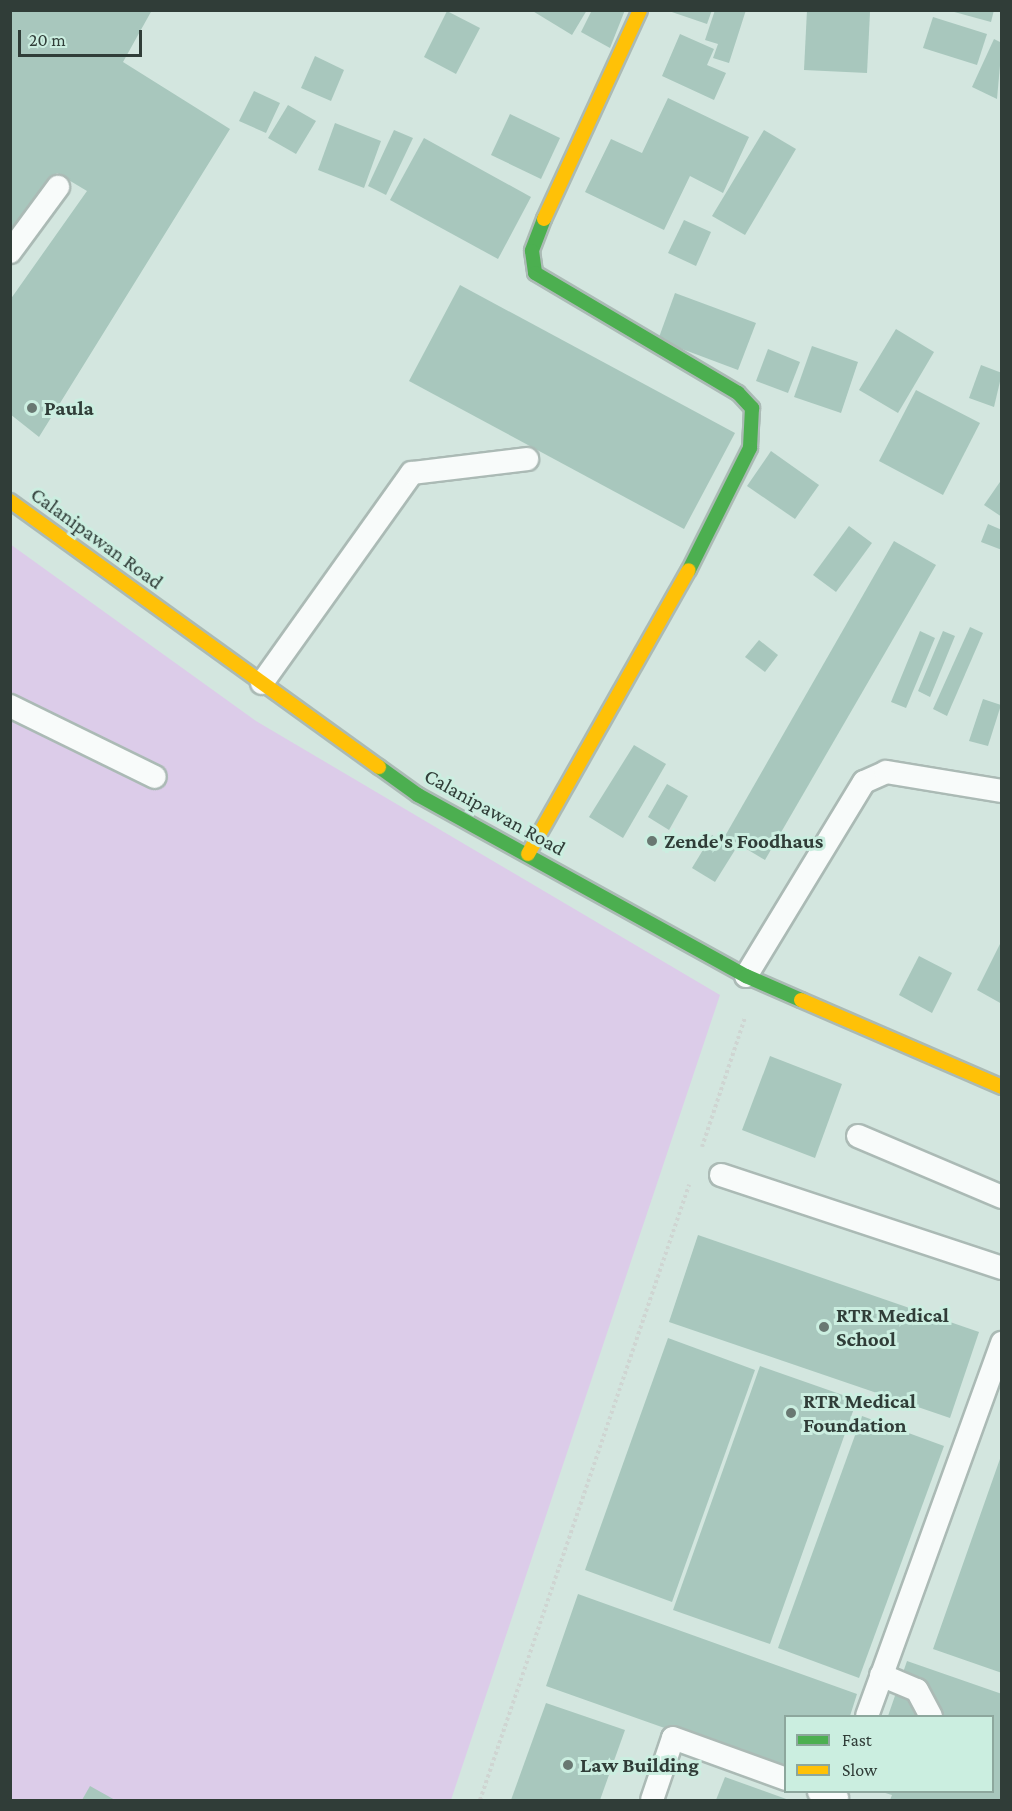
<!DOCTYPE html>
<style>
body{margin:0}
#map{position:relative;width:1012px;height:1811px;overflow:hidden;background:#d3e6df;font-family:"Crimson Pro",serif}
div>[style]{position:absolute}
.green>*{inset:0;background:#dccce9}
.building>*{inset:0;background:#a8c7bd}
.path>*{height:4px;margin-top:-2px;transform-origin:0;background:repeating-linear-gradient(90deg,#cfd5d2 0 3px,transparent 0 6px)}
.roads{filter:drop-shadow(2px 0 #abbab5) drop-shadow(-2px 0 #abbab5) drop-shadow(0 2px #abbab5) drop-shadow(0 -2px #abbab5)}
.lane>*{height:22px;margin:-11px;padding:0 11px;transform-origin:11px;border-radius:11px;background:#f8fbfa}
.fast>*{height:14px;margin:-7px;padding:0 7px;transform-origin:7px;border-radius:7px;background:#4caf50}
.slow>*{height:14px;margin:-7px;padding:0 7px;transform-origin:7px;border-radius:7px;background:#ffc107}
.dots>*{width:16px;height:16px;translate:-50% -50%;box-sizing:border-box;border:3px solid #cbeee0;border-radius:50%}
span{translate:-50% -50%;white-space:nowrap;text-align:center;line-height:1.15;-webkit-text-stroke:6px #cbeee0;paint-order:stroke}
.poi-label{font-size:21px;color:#303d38;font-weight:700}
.left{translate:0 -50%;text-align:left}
.street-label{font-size:21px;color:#303d38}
.frame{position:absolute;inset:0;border:12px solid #303d38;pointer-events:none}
.legend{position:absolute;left:784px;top:1715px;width:210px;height:78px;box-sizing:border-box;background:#cbeee0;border:2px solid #8da79d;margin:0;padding:8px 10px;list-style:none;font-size:18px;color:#303d38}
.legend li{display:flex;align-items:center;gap:12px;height:30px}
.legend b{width:30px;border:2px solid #8da79d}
.scale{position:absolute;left:18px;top:30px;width:124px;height:27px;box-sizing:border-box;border:3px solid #303d38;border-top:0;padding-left:8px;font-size:18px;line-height:21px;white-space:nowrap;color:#303d38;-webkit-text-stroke:4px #cbeee0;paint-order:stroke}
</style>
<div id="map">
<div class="green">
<div style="clip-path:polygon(10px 544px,256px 721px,720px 995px,451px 1800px,11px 1800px)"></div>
</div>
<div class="building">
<div style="clip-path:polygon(10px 10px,152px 10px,123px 62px,230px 129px,39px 437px,10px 414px,10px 300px,87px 191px,57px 173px,10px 235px)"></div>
<div style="clip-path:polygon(531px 10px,587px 10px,572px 35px)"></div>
<div style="clip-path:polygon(592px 10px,625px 10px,610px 48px,581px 32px)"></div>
<div style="clip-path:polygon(666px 10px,712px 10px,707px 24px)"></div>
<div style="clip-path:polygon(715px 10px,746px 10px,729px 63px,713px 58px,718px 44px,705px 40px)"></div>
<div style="clip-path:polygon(807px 10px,870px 12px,867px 73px,804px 70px)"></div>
<div style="clip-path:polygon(947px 10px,994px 10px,991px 22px)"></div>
<div style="clip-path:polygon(447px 11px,480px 28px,456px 74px,424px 57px)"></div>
<div style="clip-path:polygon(933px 17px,987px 34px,977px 65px,923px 48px)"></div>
<div style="clip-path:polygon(680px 34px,714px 49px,707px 65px,726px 73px,714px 100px,662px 76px)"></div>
<div style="clip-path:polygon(994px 39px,1002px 43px,997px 99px,972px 87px)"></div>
<div style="clip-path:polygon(315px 56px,344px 70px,331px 101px,301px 88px)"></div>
<div style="clip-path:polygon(254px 91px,280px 103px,266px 133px,239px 121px)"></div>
<div style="clip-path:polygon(668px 98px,749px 137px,723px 193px,690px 176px,664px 230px,585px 192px,611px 139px,642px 153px)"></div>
<div style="clip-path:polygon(288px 105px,316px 121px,296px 154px,268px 138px)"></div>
<div style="clip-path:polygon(510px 114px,560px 138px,541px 179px,491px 155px)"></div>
<div style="clip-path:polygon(335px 123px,381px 141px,364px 188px,318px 170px)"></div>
<div style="clip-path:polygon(394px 130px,413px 138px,386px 195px,368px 186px)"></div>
<div style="clip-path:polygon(764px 130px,796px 149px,745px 235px,712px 216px)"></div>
<div style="clip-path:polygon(424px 138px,531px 197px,498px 259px,390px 200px)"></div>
<div style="clip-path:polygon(684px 220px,711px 232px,696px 266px,668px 253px)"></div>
<div style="clip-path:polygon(460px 285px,735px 433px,684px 529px,409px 381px)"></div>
<div style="clip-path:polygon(675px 293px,756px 323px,738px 370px,658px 340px)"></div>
<div style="clip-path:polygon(896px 329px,934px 352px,898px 413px,859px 390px)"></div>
<div style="clip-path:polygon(812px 346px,858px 362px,841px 413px,794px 397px)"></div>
<div style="clip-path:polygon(768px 349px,800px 362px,788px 393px,756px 381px)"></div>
<div style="clip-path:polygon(981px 365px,1002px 373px,994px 407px,969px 398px)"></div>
<div style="clip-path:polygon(916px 390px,980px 423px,943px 495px,879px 461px)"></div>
<div style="clip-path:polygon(771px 451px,819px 485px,795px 519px,747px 486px)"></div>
<div style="clip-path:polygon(1002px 479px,1002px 517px,984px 505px)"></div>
<div style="clip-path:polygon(988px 524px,1002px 530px,1002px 550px,981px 542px)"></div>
<div style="clip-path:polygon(849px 526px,872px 543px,836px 592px,813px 575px)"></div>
<div style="clip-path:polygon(894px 541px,936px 565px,765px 860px,725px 836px)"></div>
<div style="clip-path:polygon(970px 627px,983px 633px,947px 716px,933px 709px)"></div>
<div style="clip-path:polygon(920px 631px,935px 638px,906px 708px,891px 702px)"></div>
<div style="clip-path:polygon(943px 631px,955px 636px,930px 697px,918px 691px)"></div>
<div style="clip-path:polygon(759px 640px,778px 655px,765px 672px,745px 657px)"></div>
<div style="clip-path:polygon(983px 699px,1001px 705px,988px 746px,969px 741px)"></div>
<div style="clip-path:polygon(634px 745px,666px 764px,623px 838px,589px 817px)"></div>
<div style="clip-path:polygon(667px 784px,688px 796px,669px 830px,648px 817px)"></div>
<div style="clip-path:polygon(712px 835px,735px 850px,715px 882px,692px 868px)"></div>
<div style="clip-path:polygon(1002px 940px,1002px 1004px,977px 990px)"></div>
<div style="clip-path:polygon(919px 956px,952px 973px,932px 1013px,899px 995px)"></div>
<div style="clip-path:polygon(770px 1056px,842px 1084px,815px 1158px,742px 1130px)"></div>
<div style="clip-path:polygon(698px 1235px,979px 1332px,950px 1418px,669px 1322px)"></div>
<div style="clip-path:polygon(668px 1338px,755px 1370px,672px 1602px,585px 1570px)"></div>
<div style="clip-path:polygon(760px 1366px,857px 1400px,770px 1644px,673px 1610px)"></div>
<div style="clip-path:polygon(862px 1416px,944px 1446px,859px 1678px,778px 1648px)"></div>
<div style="clip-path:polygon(1001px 1456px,1001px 1614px,1002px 1673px,933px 1649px)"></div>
<div style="clip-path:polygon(578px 1594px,857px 1694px,850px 1716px,786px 1716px,786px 1771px,546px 1686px)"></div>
<div style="clip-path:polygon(907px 1661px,1002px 1694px,1002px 1800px,890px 1800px,892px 1795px,882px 1792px,992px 1792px,992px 1716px,888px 1716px)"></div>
<div style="clip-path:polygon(546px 1703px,625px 1730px,600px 1800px,511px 1800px)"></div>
<div style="clip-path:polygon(725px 1777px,789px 1800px,716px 1800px)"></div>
<div style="clip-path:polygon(90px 1786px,115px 1800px,82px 1800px)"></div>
</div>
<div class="path">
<div style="left:702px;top:1147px;width:136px;rotate:-71.6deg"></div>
<div style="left:480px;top:1800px;width:650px;rotate:-71.23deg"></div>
</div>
<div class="roads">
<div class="lane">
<div style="left:10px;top:252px;width:81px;rotate:-53.6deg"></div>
<div style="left:262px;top:683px;width:258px;rotate:-54.5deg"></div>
<div style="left:412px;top:473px;width:116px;rotate:-6.9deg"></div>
<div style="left:10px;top:706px;width:161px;rotate:26.1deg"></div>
<div style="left:746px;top:976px;width:227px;rotate:-58.7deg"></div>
<div style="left:864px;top:782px;width:24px;rotate:-24deg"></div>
<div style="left:886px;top:772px;width:118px;rotate:9.3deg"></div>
<div style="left:858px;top:1136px;width:156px;rotate:23deg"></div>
<div style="left:721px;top:1175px;width:296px;rotate:18.3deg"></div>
<div style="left:881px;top:1675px;width:39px;rotate:23deg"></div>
<div style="left:917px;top:1690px;width:30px;rotate:62deg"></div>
<div style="left:867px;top:1716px;width:397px;rotate:-70.1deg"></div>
<div style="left:819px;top:1792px;width:19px;rotate:18deg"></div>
<div style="left:652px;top:1800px;width:65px;rotate:-71.3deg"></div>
<div style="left:673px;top:1738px;width:120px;rotate:19.9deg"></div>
</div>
<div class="fast">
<div style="left:544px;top:219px;width:34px;rotate:111deg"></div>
<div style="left:532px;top:251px;width:22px;rotate:82deg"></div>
<div style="left:535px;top:273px;width:236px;rotate:30.6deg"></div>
<div style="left:738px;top:393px;width:21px;rotate:47deg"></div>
<div style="left:752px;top:408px;width:40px;rotate:92.9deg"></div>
<div style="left:750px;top:448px;width:136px;rotate:116.6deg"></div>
<div style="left:379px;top:767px;width:48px;rotate:35.7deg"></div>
<div style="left:418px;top:795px;width:375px;rotate:28.9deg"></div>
<div style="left:746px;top:976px;width:60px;rotate:23.6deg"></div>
</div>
<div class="slow">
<div style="left:544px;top:219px;width:230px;rotate:-65.3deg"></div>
<div style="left:10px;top:501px;width:455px;rotate:35.8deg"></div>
<div style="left:528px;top:854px;width:326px;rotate:-60.5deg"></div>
<div style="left:801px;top:1000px;width:219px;rotate:23.4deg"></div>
</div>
</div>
<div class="dots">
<div style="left:32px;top:408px;background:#697872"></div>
<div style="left:652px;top:841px;background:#697872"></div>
<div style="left:824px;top:1327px;background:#697872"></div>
<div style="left:791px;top:1413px;background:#697872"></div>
<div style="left:568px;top:1765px;background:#697872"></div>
</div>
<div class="poi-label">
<span class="left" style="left:44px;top:408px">Paula</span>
<span class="left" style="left:664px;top:841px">Zende's Foodhaus</span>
<span class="left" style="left:836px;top:1327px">RTR Medical<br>School</span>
<span class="left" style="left:803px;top:1413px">RTR Medical<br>Foundation</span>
<span class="left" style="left:580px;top:1765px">Law Building</span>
</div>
<div class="street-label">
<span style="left:97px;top:538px;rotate:36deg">Calanipawan Road</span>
<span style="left:495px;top:812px;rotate:29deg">Calanipawan Road</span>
</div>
<div class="frame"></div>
<ul class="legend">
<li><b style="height:8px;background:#4caf50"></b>Fast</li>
<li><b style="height:8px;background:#ffc107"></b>Slow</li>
</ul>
<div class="scale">20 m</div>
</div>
